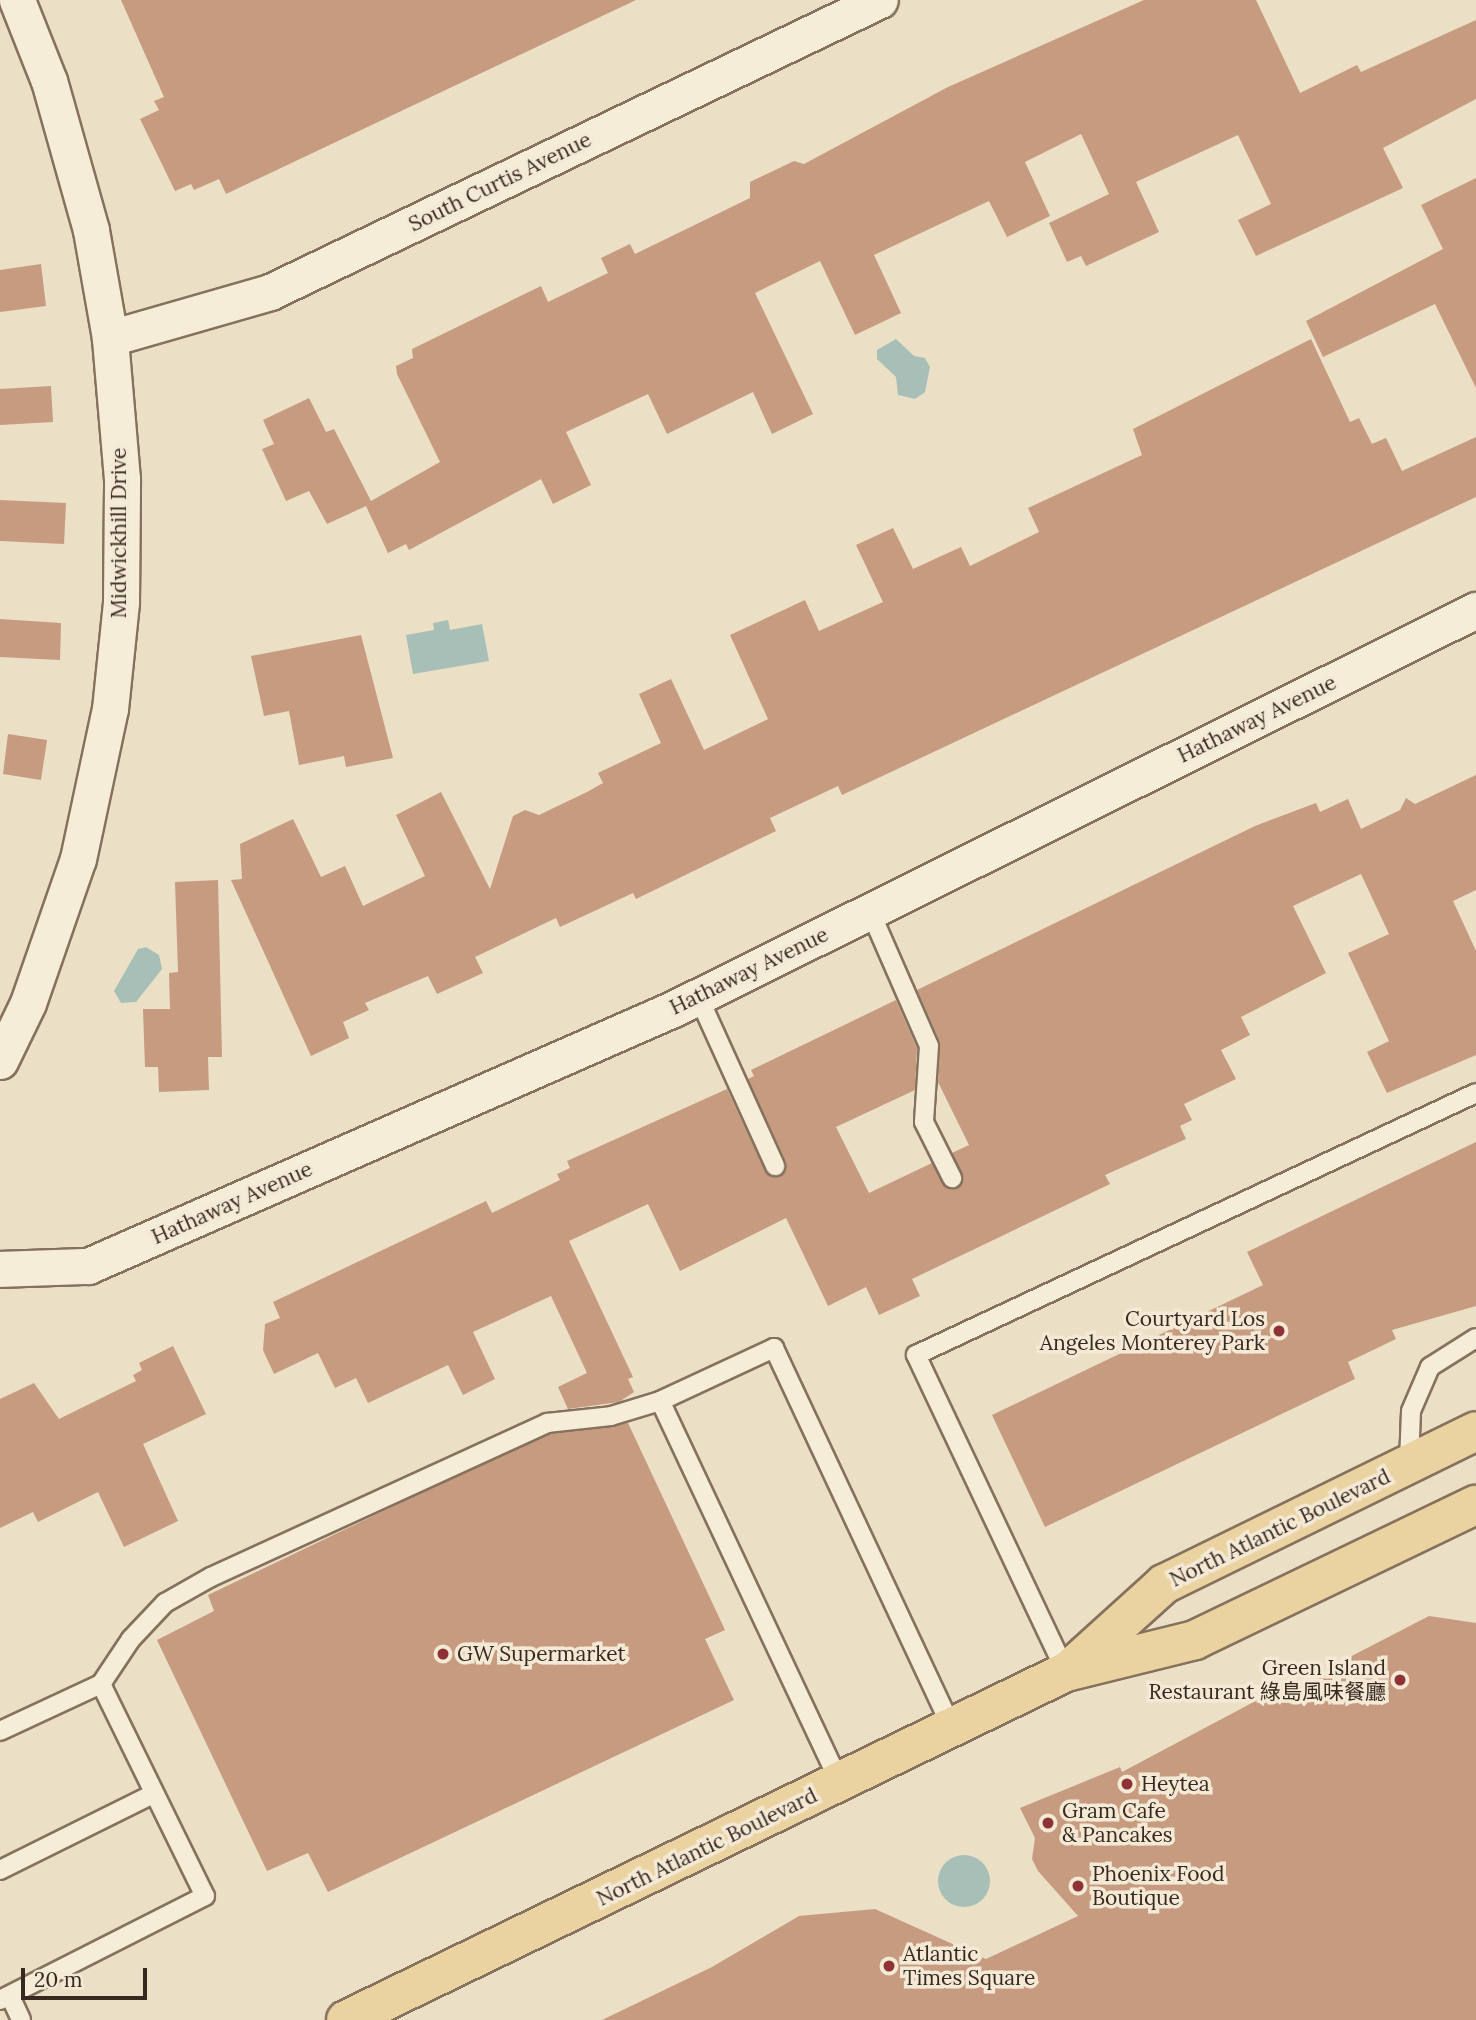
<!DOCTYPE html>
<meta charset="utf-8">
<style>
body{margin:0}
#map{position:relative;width:1476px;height:2020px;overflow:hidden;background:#ebdfc6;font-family:Lora,"Noto Sans SC",serif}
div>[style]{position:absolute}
.water>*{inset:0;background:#a7bfb7}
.round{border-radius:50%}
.building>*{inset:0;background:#c69b7f}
.roads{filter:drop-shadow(2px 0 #85715d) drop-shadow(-2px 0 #85715d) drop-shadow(0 2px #85715d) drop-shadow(0 -2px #85715d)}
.service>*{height:18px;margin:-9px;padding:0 9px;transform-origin:9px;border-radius:9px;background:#f6edd9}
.minor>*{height:35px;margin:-17.5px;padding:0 17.5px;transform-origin:17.5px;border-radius:17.5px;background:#f6edd9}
.primary>*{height:38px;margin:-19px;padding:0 19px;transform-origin:19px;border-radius:19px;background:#ebd2a1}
.dots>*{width:19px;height:19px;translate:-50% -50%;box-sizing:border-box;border:4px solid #f3e9d5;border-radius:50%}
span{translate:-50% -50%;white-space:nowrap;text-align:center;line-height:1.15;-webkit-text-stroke:7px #f3e9d5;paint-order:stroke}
.street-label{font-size:21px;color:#362a20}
.poi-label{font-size:21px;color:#362a20}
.right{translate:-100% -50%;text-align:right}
.left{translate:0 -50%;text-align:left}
.scale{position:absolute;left:21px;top:1968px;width:126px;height:32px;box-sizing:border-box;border:4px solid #362a20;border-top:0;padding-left:9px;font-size:21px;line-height:24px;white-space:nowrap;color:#362a20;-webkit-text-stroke:5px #f3e9d5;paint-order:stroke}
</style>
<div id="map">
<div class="water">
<div style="clip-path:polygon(896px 339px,914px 356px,925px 358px,930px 367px,925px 392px,915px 399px,898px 395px,896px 377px,877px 359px,877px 350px)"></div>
<div style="clip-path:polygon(448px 620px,450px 630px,482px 624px,489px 661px,413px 674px,406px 635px,434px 630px,433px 623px)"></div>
<div style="clip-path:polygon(146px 947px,159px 955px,162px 969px,136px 1002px,121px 1003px,114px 991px,138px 949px)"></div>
<div class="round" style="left:938px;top:1855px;width:52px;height:52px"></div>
</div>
<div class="building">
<div style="clip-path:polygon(121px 0,636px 0,226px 194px,219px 179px,194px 190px,191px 184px,175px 191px,140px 119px,159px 110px,154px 101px,164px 97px)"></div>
<div style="clip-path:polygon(1144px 0,1256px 0,1300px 93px,1357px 65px,1361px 72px,1476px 20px,1476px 99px,1383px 148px,1403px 188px,1256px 256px,1238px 220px,1271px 204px,1238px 135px,1136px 182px,1159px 232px,1086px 266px,1081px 256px,1067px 262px,1049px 223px,1109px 194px,1081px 134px,1025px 162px,1050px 216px,1007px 237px,989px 201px,874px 255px,901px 313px,855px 335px,820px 261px,755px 293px,813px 414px,772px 434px,753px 392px,667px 434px,648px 394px,566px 432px,591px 485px,553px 504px,541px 479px,409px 550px,406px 544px,388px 553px,366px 506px,327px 524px,309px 491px,286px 501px,262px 449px,274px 444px,263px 420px,309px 398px,326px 432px,334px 429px,371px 501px,440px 462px,397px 374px,396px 366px,413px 358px,412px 349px,541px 286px,548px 302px,608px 273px,601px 258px,630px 244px,635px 254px,750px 198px,750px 182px,794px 161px,804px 164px,948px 87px)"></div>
<div style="clip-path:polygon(1476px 178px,1476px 388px,1435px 304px,1323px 357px,1306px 321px,1443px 249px,1421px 205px)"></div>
<div style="clip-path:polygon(41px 264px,46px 306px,0 312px,0 270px)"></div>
<div style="clip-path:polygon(1311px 339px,1350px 422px,1359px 418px,1372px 444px,1386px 438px,1402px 471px,1476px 437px,1476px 497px,842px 795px,838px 786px,770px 818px,776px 831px,636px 899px,633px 893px,560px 927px,556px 918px,475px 957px,483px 973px,437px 994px,428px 976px,365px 1003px,369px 1010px,343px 1022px,349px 1038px,311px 1056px,231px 880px,242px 879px,240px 844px,293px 819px,321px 877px,345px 866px,363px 906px,425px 876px,396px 815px,441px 792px,490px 889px,513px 816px,525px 810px,539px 815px,587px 792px,603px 783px,598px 773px,661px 743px,639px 694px,671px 679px,704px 750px,768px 719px,730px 635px,805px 600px,819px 631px,883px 602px,856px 545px,893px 528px,913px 569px,961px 547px,970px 566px,1039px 532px,1028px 508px,1142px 455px,1133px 429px)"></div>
<div style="clip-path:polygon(51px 386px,53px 422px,0 425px,0 389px)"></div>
<div style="clip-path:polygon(0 500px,66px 503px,64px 544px,0 541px)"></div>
<div style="clip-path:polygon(0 619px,61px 623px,60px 660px,0 657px)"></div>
<div style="clip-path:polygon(361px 635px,393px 758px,346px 767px,344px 756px,299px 765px,289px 711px,264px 716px,251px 656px)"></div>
<div style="clip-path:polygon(8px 734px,47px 740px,41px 780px,3px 774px)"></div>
<div style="clip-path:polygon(1476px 775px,1476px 890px,1453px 901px,1476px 951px,1476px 1055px,1387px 1093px,1367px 1052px,1389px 1041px,1348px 953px,1389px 934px,1361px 874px,1293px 906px,1326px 973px,1241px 1017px,1250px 1035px,1221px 1050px,1236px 1079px,1184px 1104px,1192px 1120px,1180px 1126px,1186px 1139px,1105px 1175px,1110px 1184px,912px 1279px,920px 1296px,879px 1315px,866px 1287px,828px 1306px,786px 1218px,680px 1271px,648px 1204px,569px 1241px,633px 1377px,628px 1379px,634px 1392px,619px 1402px,568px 1409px,558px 1387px,587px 1373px,551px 1296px,473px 1332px,495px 1379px,463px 1395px,448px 1365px,368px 1403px,356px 1378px,335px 1388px,318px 1353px,274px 1374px,263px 1350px,265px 1324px,280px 1318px,273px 1302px,486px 1201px,492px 1213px,560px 1180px,557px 1174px,570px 1168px,567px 1161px,727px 1089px,765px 1171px,780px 1176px,786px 1162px,748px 1079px,754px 1076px,751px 1070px,896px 1000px,917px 1048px,915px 1090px,836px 1127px,869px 1193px,932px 1163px,945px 1187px,958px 1188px,963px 1178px,952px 1153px,969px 1145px,938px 1082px,940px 1042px,917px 990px,1255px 826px,1316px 803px,1320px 812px,1348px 799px,1361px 829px,1400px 810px,1406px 798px,1415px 804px)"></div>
<div style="clip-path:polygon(218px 880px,222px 1057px,208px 1057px,209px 1090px,159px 1092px,158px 1067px,145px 1067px,143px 1009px,170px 1009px,169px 973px,178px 972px,175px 882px)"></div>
<div style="clip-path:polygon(1476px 1142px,1476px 1306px,1392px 1330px,1396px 1339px,1348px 1362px,1355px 1379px,1045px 1527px,992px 1415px,1263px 1285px,1247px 1252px)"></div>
<div style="clip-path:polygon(173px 1346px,206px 1414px,143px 1444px,178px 1521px,124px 1547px,98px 1492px,38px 1522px,33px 1512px,0 1528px,0 1399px,34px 1383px,59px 1419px,136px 1381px,133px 1375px,142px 1370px,139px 1363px)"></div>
<div style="clip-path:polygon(628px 1423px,725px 1630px,705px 1639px,734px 1700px,328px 1892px,308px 1853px,267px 1871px,157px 1640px,214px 1611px,208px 1595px,398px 1504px,550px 1434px)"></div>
<div style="clip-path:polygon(1429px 1616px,1476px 1623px,1476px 2020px,602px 2020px,712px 1967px,799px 1916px,875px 1909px,986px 1959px,1078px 1916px,1038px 1871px,1032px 1859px,1035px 1838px,1020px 1808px,1120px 1767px,1122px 1772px,1265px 1696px,1268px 1703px,1347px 1665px,1344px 1660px)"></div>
</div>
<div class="roads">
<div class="service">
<div style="left:870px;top:911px;width:147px;rotate:66.4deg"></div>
<div style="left:929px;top:1046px;width:76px;rotate:93.8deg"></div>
<div style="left:924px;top:1122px;width:63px;rotate:63.4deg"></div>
<div style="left:698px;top:996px;width:187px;rotate:65.6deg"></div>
<div style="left:1409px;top:1463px;width:52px;rotate:-87.8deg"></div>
<div style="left:1411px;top:1411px;width:48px;rotate:-66.6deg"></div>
<div style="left:1430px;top:1367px;width:54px;rotate:-32.2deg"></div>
<div style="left:1066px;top:1672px;width:351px;rotate:-115.3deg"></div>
<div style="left:916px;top:1355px;width:618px;rotate:-25.07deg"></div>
<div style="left:101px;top:1684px;width:54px;rotate:-56.3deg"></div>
<div style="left:131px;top:1639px;width:50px;rotate:-46.6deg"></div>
<div style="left:165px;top:1603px;width:53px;rotate:-29.5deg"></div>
<div style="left:211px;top:1577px;width:370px;rotate:-24.6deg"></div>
<div style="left:547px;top:1423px;width:64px;rotate:-6.2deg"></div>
<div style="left:611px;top:1416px;width:51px;rotate:-17deg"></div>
<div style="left:0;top:1731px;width:111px;rotate:-25deg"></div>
<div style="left:101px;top:1684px;width:236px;rotate:63.9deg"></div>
<div style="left:205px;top:1896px;width:230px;rotate:153.1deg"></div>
<div style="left:840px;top:1783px;width:422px;rotate:-115.2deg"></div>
<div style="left:660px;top:1401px;width:126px;rotate:-24.9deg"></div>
<div style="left:774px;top:1348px;width:420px;rotate:64.9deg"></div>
<div style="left:0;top:1870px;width:171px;rotate:-26.4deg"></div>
<div style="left:10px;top:1996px;width:26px;rotate:65deg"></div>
</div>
<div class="minor">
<div style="left:110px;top:338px;width:166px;rotate:-16deg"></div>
<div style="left:270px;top:292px;width:676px;rotate:-25.58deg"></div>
<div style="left:0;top:1061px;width:64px;rotate:-64.2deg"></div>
<div style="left:28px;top:1003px;width:152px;rotate:-70.9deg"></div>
<div style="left:78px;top:859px;width:153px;rotate:-78deg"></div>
<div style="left:110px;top:709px;width:108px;rotate:-84.1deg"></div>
<div style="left:121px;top:602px;width:123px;rotate:-89.5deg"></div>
<div style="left:122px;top:479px;width:142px;rotate:-94.9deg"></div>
<div style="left:110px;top:338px;width:110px;rotate:-100deg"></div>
<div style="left:91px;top:230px;width:155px;rotate:-105.7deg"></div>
<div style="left:49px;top:81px;width:87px;rotate:-111.6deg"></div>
<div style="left:0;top:1269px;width:88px;rotate:-2deg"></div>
<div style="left:88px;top:1266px;width:639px;rotate:-23.72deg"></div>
<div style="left:673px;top:1009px;width:897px;rotate:-26.42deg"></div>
</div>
<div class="primary">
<div style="left:1070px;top:1669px;width:127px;rotate:-42.1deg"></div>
<div style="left:1164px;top:1584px;width:347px;rotate:-26.1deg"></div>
<div style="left:346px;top:2020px;width:800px;rotate:-25.8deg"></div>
<div style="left:1066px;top:1672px;width:133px;rotate:-13.9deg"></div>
<div style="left:1195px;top:1640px;width:312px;rotate:-25.7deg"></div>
</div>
</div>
<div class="dots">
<div style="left:1279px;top:1331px;background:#8f3235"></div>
<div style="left:443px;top:1654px;background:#8f3235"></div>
<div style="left:1400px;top:1680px;background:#8f3235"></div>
<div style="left:1127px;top:1784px;background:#8f3235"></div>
<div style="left:1048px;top:1823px;background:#8f3235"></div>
<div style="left:1078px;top:1886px;background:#8f3235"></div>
<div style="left:889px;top:1966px;background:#8f3235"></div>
</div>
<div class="street-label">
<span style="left:500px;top:182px;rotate:-26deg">South Curtis Avenue</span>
<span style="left:119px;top:533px;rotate:-90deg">Midwickhill Drive</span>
<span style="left:1257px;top:719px;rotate:-26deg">Hathaway Avenue</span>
<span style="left:749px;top:971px;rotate:-26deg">Hathaway Avenue</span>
<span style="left:232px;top:1203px;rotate:-24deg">Hathaway Avenue</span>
<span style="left:1280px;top:1528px;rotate:-26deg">North Atlantic Boulevard</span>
<span style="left:707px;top:1847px;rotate:-26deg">North Atlantic Boulevard</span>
</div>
<div class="poi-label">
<span class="right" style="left:1265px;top:1331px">Courtyard Los<br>Angeles Monterey Park</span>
<span class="left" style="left:457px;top:1654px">GW Supermarket</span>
<span class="right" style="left:1386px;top:1680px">Green Island<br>Restaurant 綠島風味餐廳</span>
<span class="left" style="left:1141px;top:1784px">Heytea</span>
<span class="left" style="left:1062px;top:1823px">Gram Cafe<br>&amp; Pancakes</span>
<span class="left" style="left:1092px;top:1886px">Phoenix Food<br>Boutique</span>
<span class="left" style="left:903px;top:1966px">Atlantic<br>Times Square</span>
</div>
<div class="scale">20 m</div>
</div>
